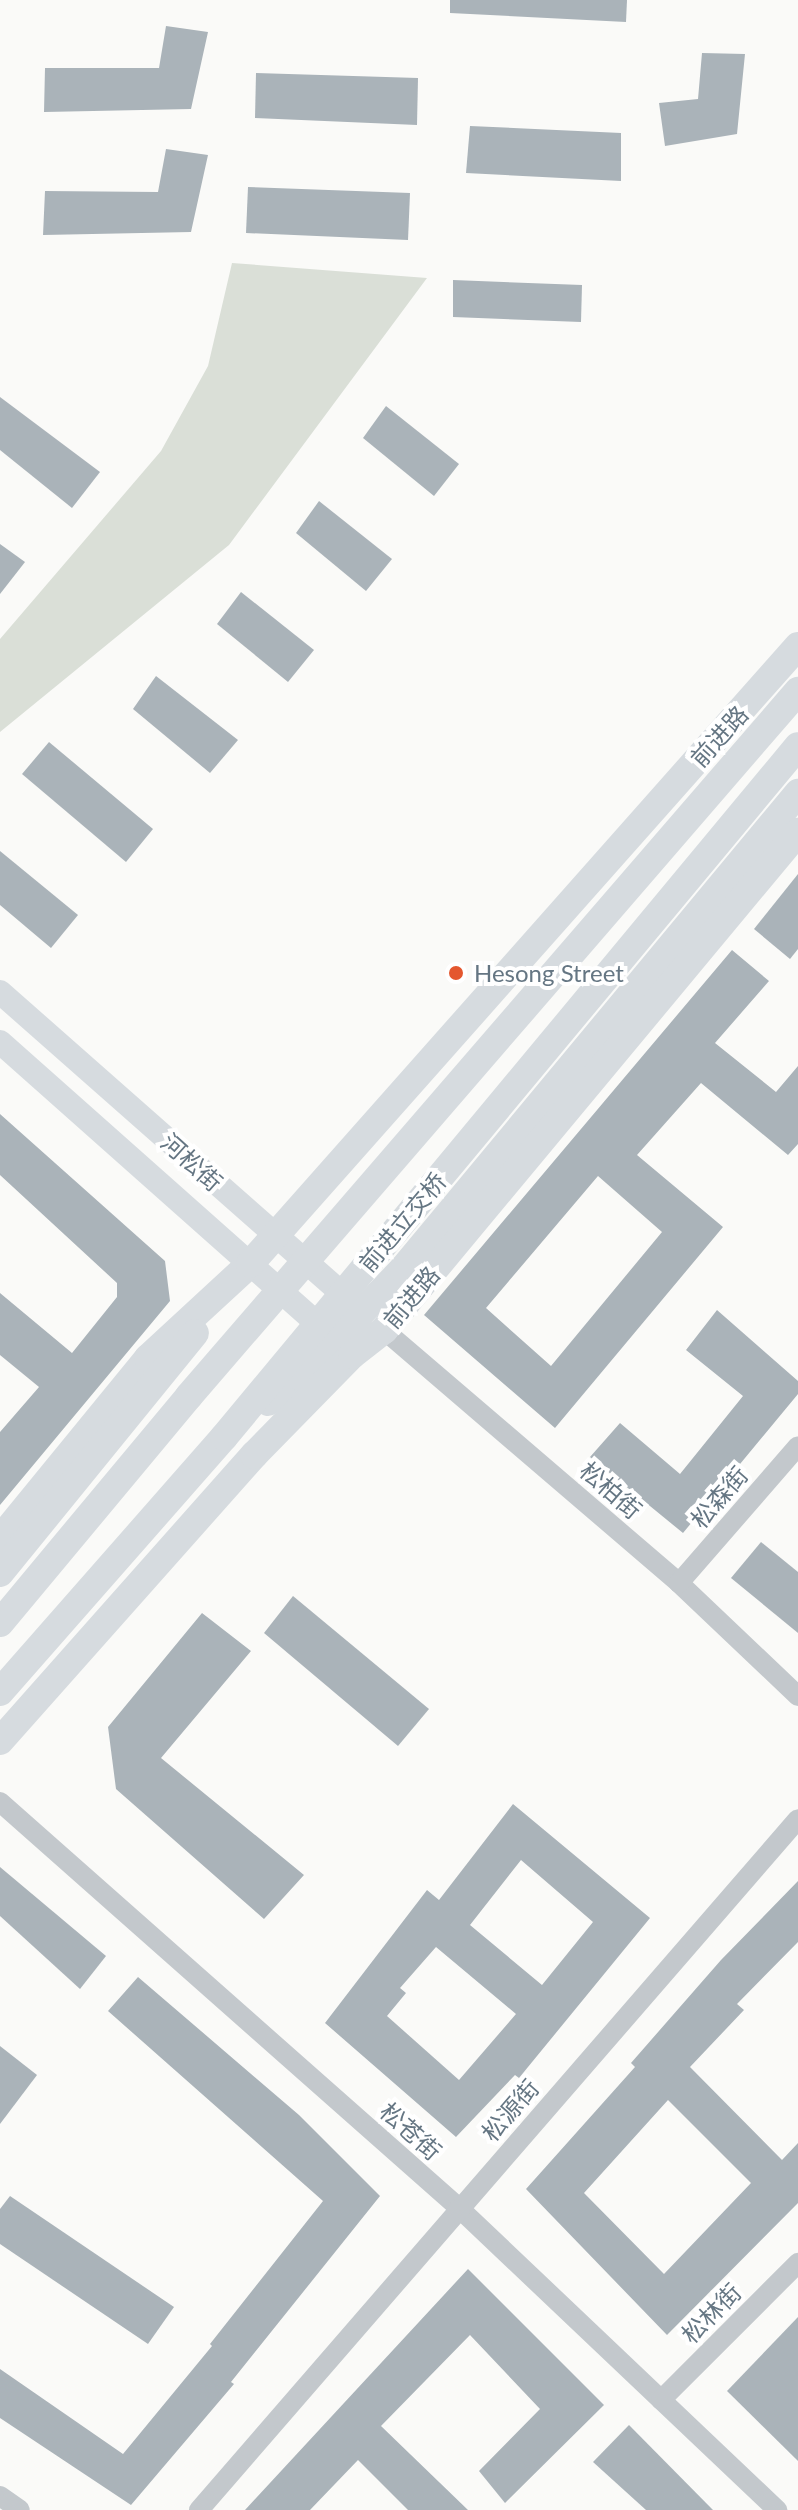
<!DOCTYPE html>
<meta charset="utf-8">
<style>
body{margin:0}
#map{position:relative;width:798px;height:2510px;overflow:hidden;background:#fafaf8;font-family:Lato,"Noto Sans SC",sans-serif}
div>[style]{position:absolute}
.green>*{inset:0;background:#dadfd7}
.building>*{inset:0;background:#aab3b9}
.tertiary>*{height:20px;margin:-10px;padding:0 10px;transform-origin:10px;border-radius:10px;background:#c3c8cc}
.secondary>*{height:24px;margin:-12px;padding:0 12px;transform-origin:12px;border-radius:12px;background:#d6dbdf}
.trunk>*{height:28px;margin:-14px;padding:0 14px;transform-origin:14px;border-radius:14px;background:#d6dbdf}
.dots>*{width:22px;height:22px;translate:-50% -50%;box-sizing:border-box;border:4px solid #fff;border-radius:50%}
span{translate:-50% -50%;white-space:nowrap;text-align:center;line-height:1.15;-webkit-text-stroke:8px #fff;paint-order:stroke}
.street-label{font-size:24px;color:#657683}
.poi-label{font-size:24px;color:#657683}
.left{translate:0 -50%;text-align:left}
</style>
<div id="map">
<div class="green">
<div style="clip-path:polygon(232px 263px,427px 278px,229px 545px,0 732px,0 639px,161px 451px,208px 366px)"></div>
</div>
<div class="building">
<div style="clip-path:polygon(450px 0,627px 0,626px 22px,450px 13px)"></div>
<div style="clip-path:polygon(166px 26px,208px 32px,191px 109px,44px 112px,45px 68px,159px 68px)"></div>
<div style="clip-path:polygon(702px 53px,745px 54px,737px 134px,665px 146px,659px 103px,698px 99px)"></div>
<div style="clip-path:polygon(256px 73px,418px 78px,417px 125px,255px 118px)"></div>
<div style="clip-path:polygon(470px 126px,621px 133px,621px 181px,466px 173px)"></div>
<div style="clip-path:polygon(166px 149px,208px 155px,191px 232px,43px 235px,45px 191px,158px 192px)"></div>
<div style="clip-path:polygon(248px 187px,410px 193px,408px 240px,246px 233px)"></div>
<div style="clip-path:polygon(453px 280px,582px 285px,581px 322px,453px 317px)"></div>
<div style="clip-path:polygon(0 397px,100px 472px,72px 508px,0 450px)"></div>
<div style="clip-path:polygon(386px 406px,459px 464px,434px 496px,363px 438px)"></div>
<div style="clip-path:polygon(319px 501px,392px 559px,366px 591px,296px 533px)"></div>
<div style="clip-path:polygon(0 544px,25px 562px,0 594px)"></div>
<div style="clip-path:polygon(241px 592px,314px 650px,288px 682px,217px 624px)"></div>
<div style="clip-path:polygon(156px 676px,238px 740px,210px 773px,133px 709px)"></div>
<div style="clip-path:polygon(49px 742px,153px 829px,126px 862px,22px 774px)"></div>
<div style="clip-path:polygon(0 851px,78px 915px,51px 948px,0 905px)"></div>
<div style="clip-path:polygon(798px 874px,798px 949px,790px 959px,754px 929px)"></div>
<div style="clip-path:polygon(evenodd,732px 950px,769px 981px,715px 1043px,776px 1092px,798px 1066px,798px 1144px,788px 1155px,701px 1083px,637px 1155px,723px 1227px,555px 1428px,424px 1315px,732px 950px,598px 1176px,662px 1232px,551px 1366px,486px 1308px,598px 1176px)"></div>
<div style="clip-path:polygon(0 1114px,165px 1261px,170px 1301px,0 1505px,0 1432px,39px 1387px,0 1355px,0 1293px,72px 1353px,117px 1297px,117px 1283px,0 1175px)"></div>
<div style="clip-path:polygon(717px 1310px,798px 1381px,798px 1394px,683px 1533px,590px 1457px,620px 1423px,680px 1474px,743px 1396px,686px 1350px)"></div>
<div style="clip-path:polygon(761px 1542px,798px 1572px,798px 1633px,731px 1578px)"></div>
<div style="clip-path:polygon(293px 1596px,429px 1709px,398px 1746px,264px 1633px)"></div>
<div style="clip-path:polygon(202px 1613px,251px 1651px,161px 1758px,304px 1875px,264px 1919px,116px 1789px,108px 1727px)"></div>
<div style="clip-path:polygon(evenodd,513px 1804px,650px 1918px,519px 2078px,515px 2075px,456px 2137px,325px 2023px,427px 1890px,439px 1900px,513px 1804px,521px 1860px,593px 1922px,542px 1985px,470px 1925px,521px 1860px,513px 1804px,436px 1947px,516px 2014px,459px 2080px,387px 2016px,406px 1993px,400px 1988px,436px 1947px)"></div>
<div style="clip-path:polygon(0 1867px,106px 1956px,80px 1989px,0 1916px)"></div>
<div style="clip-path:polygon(evenodd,798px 1881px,798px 1942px,737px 2004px,744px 2010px,690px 2067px,782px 2160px,798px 2143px,798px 2203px,667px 2335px,526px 2189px,635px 2067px,631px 2063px,721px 1960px,798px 1881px,668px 2100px,751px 2183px,664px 2274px,584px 2193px,668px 2100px)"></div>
<div style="clip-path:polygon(138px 1977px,299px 2115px,380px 2196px,231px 2382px,234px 2384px,131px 2505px,0 2418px,0 2369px,123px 2454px,212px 2346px,210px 2344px,323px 2201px,108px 2011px)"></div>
<div style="clip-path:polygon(0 2046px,37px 2075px,0 2124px)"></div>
<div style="clip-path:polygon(10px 2196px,174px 2307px,148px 2344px,0 2244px,0 2209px)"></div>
<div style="clip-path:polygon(468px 2269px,604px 2405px,505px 2503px,479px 2471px,540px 2409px,470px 2335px,381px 2426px,468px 2510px,408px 2510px,358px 2460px,310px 2510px,245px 2510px)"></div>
<div style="clip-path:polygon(798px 2317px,798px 2461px,727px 2391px)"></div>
<div style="clip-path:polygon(629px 2425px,713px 2510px,646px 2510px,593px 2462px)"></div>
</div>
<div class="tertiary">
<div style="left:384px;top:1330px;width:389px;rotate:40.6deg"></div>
<div style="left:679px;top:1583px;width:164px;rotate:43.5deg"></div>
<div style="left:679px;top:1583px;width:181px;rotate:-49deg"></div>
<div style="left:0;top:1802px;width:613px;rotate:41.49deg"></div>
<div style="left:459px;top:2208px;width:439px;rotate:43.5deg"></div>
<div style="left:661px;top:2400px;width:194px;rotate:-45deg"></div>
<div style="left:0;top:2496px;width:24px;rotate:35deg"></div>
<div style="left:199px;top:2510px;width:914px;rotate:-49.08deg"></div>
</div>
<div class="secondary">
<div style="left:0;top:992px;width:473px;rotate:41.4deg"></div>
<div style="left:0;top:1042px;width:441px;rotate:41.6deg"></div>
</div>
<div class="trunk">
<div style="left:268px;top:1402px;width:41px;rotate:-38deg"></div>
<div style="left:300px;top:1377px;width:149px;rotate:-46.4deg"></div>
<div style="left:403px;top:1269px;width:619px;rotate:-50.31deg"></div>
<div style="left:0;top:1539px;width:234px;rotate:-50.7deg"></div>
<div style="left:148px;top:1358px;width:139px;rotate:-42.7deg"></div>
<div style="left:250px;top:1264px;width:826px;rotate:-48.44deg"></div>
<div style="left:0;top:1573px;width:309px;rotate:-50.9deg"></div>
<div style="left:0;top:1623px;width:295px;rotate:-50.2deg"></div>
<div style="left:189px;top:1396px;width:932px;rotate:-49.18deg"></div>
<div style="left:0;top:1692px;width:339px;rotate:-48.7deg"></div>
<div style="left:224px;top:1437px;width:898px;rotate:-50.28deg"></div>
<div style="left:0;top:1741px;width:383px;rotate:-48.4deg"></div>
<div style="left:254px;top:1455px;width:140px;rotate:-45.6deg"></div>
<div style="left:352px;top:1355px;width:41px;rotate:-38deg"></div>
<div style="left:384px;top:1330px;width:648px;rotate:-50.26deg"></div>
</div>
<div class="dots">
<div style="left:456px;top:973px;background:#e4572e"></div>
</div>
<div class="street-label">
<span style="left:719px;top:736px;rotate:-48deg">前进路</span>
<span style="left:192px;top:1162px;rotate:42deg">河松街</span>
<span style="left:402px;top:1222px;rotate:-50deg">前进立交桥</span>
<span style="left:411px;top:1297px;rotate:-50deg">前进路</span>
<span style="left:611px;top:1490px;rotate:41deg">松柏街</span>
<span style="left:719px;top:1497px;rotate:-49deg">松森街</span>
<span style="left:510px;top:2110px;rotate:-49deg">松源街</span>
<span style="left:411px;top:2131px;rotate:42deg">松苍街</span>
<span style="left:711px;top:2313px;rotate:-45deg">松林街</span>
</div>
<div class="poi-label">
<span class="left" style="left:474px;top:973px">Hesong Street</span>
</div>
</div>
